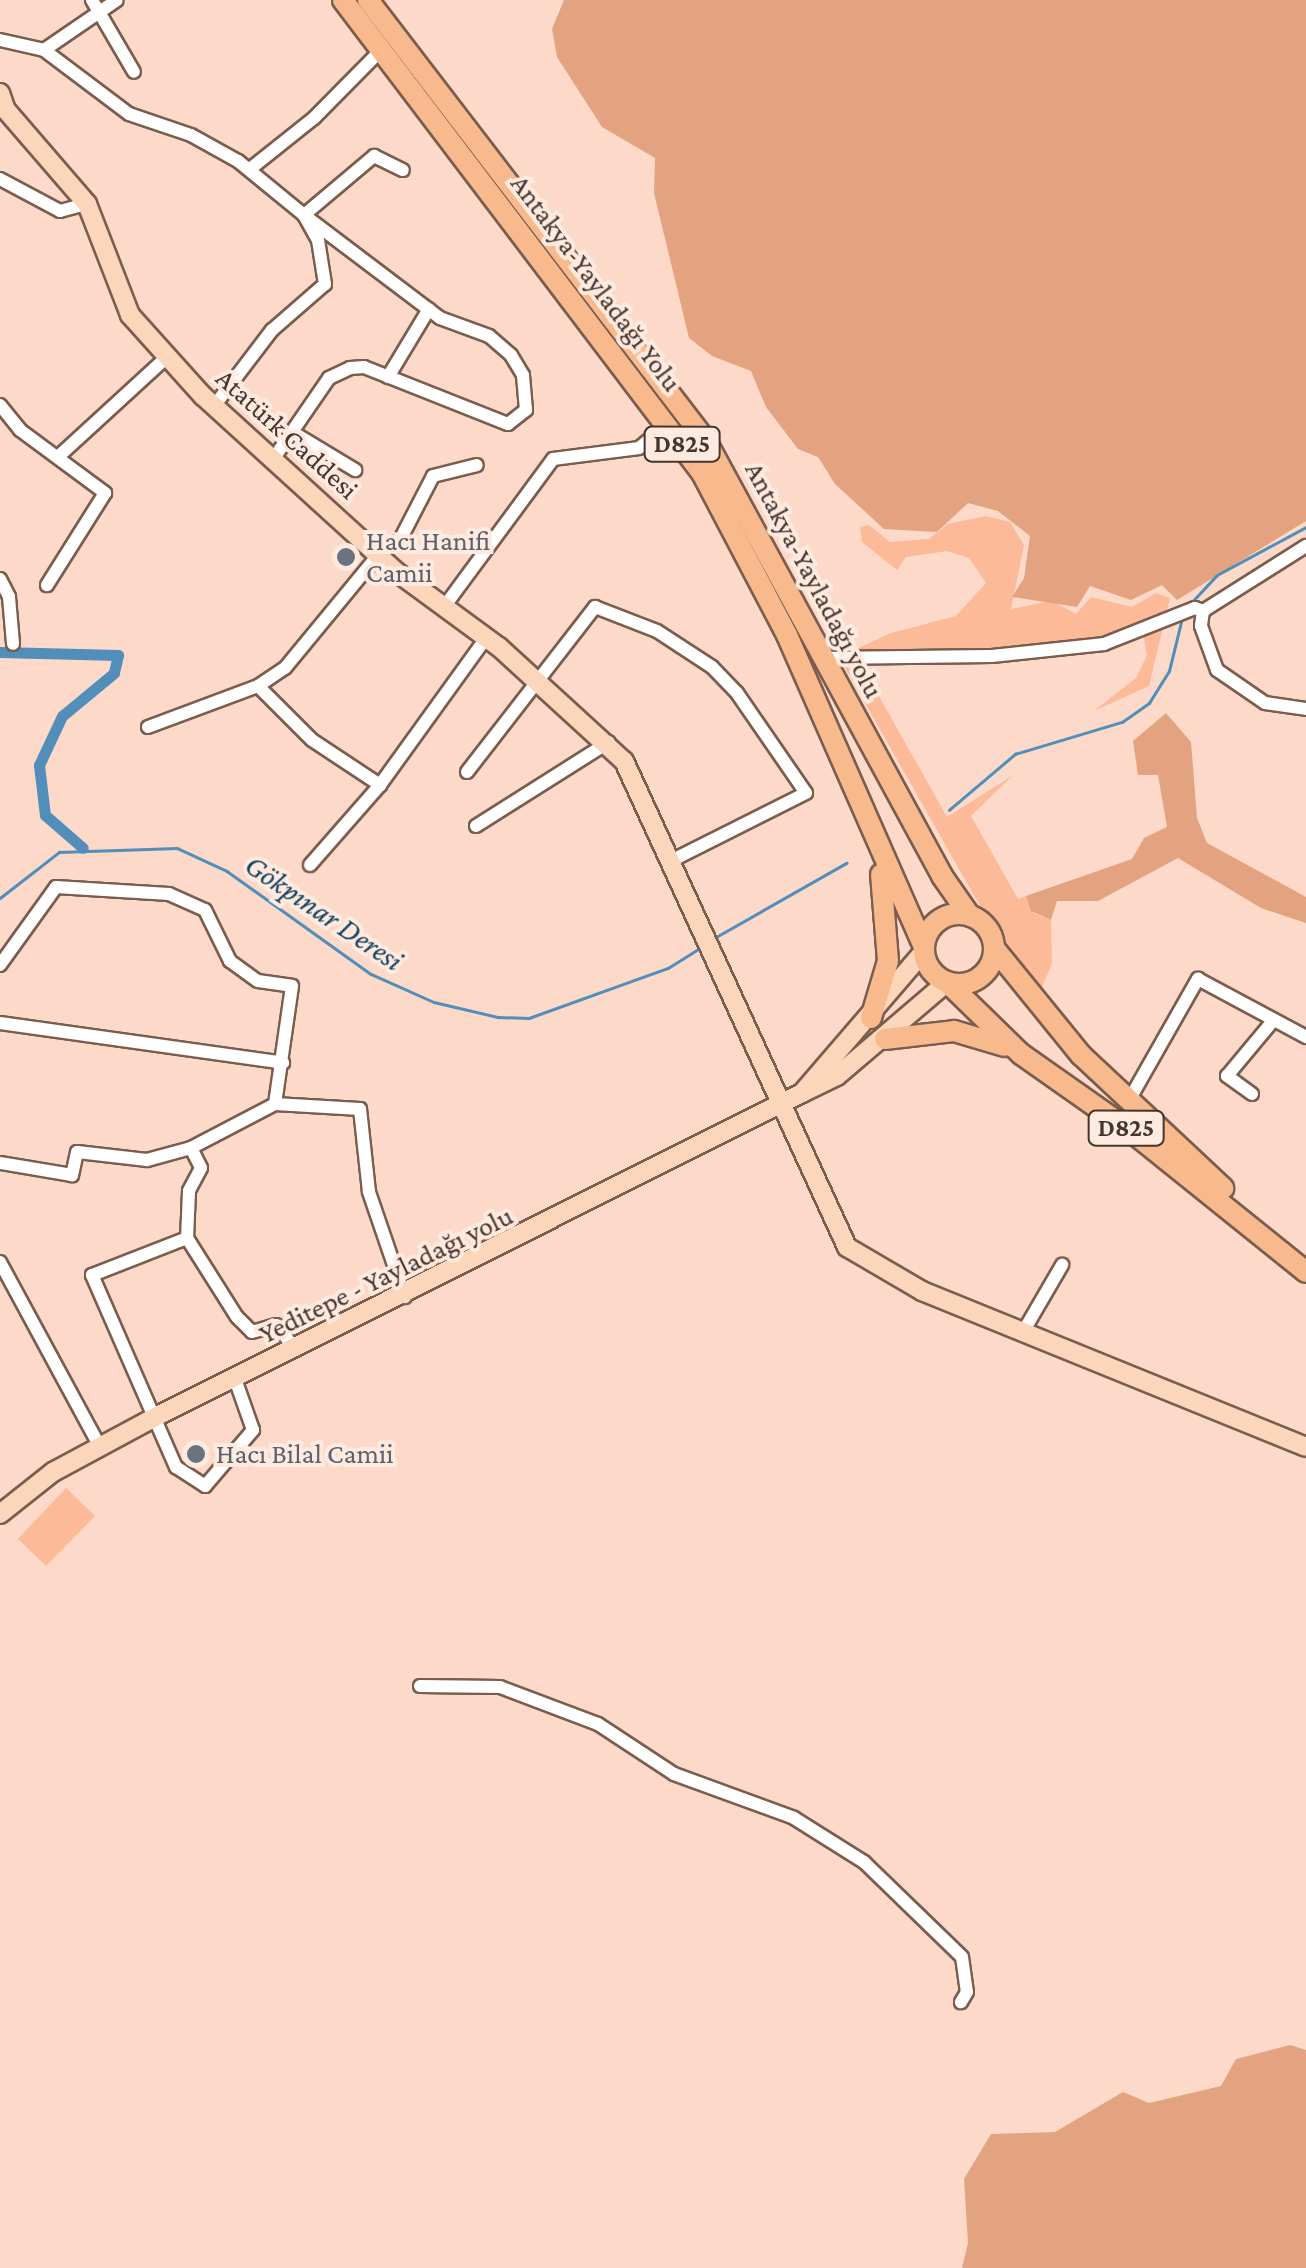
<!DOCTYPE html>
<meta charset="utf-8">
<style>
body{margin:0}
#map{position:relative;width:1306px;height:2268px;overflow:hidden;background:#fcd9c8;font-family:"Crimson Pro",serif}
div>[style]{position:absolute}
.green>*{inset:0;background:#fcba98}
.forest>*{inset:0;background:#e4a380}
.stream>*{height:2.5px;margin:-1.25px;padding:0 1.25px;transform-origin:1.25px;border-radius:1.25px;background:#518eb9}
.canal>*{height:11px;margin:-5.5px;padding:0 5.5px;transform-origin:5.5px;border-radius:5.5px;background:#518eb9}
.roads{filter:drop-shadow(2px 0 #7a5d4e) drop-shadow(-2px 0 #7a5d4e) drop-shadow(0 2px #7a5d4e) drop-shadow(0 -2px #7a5d4e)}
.minor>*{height:12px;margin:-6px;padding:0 6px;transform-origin:6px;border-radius:6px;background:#fff}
.major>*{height:18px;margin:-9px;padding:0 9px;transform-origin:9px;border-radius:9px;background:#fbd6bb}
.highway>*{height:20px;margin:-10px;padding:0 10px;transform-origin:10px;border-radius:10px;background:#f8ba8d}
.highway>.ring{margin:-10px;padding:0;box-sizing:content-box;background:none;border:20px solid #f8ba8d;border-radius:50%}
.dots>*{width:28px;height:28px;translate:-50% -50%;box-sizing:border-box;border:5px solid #ffeadf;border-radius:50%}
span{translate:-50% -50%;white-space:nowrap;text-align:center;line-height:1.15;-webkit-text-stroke:8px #ffeadf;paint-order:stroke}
.shield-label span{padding:2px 8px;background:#ffeadf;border:2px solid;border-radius:8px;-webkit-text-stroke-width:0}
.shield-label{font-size:25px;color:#44362f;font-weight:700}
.street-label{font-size:28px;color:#44362f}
.worship-label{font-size:28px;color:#5b616d}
.left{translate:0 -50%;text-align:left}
.water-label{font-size:30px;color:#144362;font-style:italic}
</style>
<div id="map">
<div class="green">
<div style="clip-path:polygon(986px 516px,1010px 522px,1024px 545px,1011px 609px,1052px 601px,1076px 614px,1091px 597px,1132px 607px,1156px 593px,1170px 598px,1149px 686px,1094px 711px,1136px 678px,1147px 655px,1143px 634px,1104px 644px,858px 659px,947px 817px,1012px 776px,971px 816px,1018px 899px,1026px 896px,1033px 913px,1051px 920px,1052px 964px,1039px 993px,984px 913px,839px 657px,891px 633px,956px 616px,986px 583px,969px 558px,947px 551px,906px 557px,897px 570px,862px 542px,860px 527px,869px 525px,890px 542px,929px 539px,948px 524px)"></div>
<div style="clip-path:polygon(66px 1488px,95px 1516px,46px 1566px,18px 1539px)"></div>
</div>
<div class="forest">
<div style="clip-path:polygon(564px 0,1306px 0,1306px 521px,1177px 600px,1162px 585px,1131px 600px,1090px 586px,1077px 607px,1012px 597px,1024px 578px,1030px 536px,998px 511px,968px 503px,937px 532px,884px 529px,835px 484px,818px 457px,798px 449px,766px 407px,751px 371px,712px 356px,689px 338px,654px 193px,655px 158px,602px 127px,557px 57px,552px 29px)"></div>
<div style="clip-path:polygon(1166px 713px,1191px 742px,1197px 818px,1207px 843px,1306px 897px,1306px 923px,1261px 908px,1178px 858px,1098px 901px,1057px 901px,1051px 920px,1031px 911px,1026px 896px,1132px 859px,1144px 838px,1167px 827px,1158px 775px,1138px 775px,1133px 741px)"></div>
<div style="clip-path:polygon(1290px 2045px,1306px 2050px,1306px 2268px,962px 2268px,968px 2243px,964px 2179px,991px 2134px,1055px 2132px,1123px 2092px,1149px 2103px,1221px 2086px,1236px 2059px)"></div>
</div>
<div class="stream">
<div style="left:1188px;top:606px;width:42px;rotate:-46.9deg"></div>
<div style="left:1217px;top:575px;width:101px;rotate:-28.3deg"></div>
<div style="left:949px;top:810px;width:87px;rotate:-40.3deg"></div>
<div style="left:1015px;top:754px;width:112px;rotate:-16.7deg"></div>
<div style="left:1122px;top:722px;width:33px;rotate:-35deg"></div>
<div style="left:1149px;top:703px;width:38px;rotate:-58deg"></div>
<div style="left:1169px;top:671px;width:55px;rotate:-76.2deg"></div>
<div style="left:0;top:898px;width:75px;rotate:-37.9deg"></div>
<div style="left:59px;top:852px;width:118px;rotate:-1.9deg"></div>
<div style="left:177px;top:848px;width:55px;rotate:24.7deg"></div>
<div style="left:227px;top:871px;width:177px;rotate:35.6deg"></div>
<div style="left:371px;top:974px;width:69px;rotate:24deg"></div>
<div style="left:434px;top:1002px;width:66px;rotate:13.2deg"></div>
<div style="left:498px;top:1017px;width:31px;rotate:2deg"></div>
<div style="left:529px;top:1018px;width:148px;rotate:-19.8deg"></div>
<div style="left:668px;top:968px;width:39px;rotate:-32deg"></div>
<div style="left:716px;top:937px;width:150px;rotate:-29.6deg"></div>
</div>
<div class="canal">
<div style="left:0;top:652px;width:118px;rotate:1.5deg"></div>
<div style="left:118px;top:655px;width:18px;rotate:103deg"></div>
<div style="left:114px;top:673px;width:67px;rotate:140.4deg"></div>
<div style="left:62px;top:716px;width:54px;rotate:115.1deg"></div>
<div style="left:39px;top:765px;width:50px;rotate:83.2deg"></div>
<div style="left:45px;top:815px;width:50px;rotate:41deg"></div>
</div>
<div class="roads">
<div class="minor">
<div style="left:92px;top:0;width:83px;rotate:59.7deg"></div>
<div style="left:0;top:40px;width:45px;rotate:12.8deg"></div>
<div style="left:44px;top:50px;width:106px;rotate:37deg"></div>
<div style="left:129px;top:114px;width:65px;rotate:18.7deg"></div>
<div style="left:191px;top:135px;width:54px;rotate:29deg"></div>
<div style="left:238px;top:161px;width:85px;rotate:39.3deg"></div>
<div style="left:304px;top:215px;width:29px;rotate:61deg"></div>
<div style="left:318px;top:240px;width:45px;rotate:81deg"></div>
<div style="left:325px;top:284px;width:70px;rotate:139deg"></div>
<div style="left:272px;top:330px;width:96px;rotate:127.3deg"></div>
<div style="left:44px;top:50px;width:88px;rotate:-34.4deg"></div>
<div style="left:250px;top:169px;width:82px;rotate:-38.6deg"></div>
<div style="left:314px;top:118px;width:98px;rotate:-45.4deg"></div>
<div style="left:0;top:179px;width:68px;rotate:28.1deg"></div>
<div style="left:60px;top:211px;width:28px;rotate:-15deg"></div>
<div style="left:388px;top:377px;width:79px;rotate:-58.9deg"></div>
<div style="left:0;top:405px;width:32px;rotate:51deg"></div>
<div style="left:20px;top:430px;width:106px;rotate:36.5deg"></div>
<div style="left:105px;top:493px;width:109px;rotate:122.2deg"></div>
<div style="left:292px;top:432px;width:74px;rotate:31.1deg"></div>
<div style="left:60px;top:455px;width:145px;rotate:-42.5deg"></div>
<div style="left:274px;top:458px;width:97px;rotate:-55.5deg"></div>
<div style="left:329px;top:378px;width:23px;rotate:-25deg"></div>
<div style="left:350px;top:368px;width:14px;rotate:-4deg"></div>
<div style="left:364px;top:367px;width:155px;rotate:21.6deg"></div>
<div style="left:508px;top:424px;width:23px;rotate:-38deg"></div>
<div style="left:526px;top:410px;width:35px;rotate:-95deg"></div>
<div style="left:523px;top:375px;width:23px;rotate:-121deg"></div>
<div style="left:511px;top:355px;width:29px;rotate:-139deg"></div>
<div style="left:489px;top:336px;width:52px;rotate:-159.8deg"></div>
<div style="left:440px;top:318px;width:171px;rotate:-142.9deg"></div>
<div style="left:304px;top:215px;width:92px;rotate:-40.1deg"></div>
<div style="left:374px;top:156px;width:32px;rotate:26deg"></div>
<div style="left:0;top:579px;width:20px;rotate:63deg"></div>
<div style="left:9px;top:597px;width:47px;rotate:85.1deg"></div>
<div style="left:444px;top:607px;width:184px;rotate:-53.6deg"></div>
<div style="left:553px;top:459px;width:87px;rotate:-7.3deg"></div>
<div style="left:639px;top:448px;width:38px;rotate:-40deg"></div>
<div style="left:1203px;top:611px;width:15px;rotate:98deg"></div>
<div style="left:1201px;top:626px;width:47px;rotate:70deg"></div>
<div style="left:1217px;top:670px;width:58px;rotate:34.5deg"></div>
<div style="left:1265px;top:703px;width:41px;rotate:8.3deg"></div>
<div style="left:825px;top:658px;width:167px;rotate:-0.7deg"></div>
<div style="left:992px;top:656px;width:113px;rotate:-6.1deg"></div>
<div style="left:1104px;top:644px;width:98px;rotate:-21.6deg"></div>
<div style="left:1195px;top:608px;width:9px;rotate:21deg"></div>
<div style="left:1203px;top:611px;width:122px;rotate:-32.3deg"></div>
<div style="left:258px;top:686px;width:76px;rotate:45deg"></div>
<div style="left:312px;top:740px;width:82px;rotate:33.5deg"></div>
<div style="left:148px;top:727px;width:117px;rotate:-20.4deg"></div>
<div style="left:258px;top:686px;width:32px;rotate:-34deg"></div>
<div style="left:285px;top:668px;width:148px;rotate:-50.5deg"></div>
<div style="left:379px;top:554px;width:25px;rotate:-34deg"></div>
<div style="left:400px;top:540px;width:72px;rotate:-62.7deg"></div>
<div style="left:433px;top:476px;width:45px;rotate:-14deg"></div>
<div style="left:467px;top:772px;width:209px;rotate:-52.2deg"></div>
<div style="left:595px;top:607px;width:66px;rotate:21.2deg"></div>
<div style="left:657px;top:631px;width:66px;rotate:33.2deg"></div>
<div style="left:712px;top:667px;width:36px;rotate:46deg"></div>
<div style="left:737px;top:693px;width:121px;rotate:55.4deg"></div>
<div style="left:806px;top:793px;width:149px;rotate:153.3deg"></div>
<div style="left:476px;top:826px;width:157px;rotate:-32.3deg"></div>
<div style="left:310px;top:865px;width:106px;rotate:-48.8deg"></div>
<div style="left:380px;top:785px;width:181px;rotate:-54.2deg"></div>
<div style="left:0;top:965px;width:96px;rotate:-54.3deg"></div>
<div style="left:56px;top:887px;width:113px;rotate:3.5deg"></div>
<div style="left:169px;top:894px;width:39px;rotate:24deg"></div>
<div style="left:205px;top:910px;width:57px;rotate:63.9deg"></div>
<div style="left:230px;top:961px;width:34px;rotate:36deg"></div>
<div style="left:258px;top:981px;width:34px;rotate:8deg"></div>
<div style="left:292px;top:986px;width:119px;rotate:98.2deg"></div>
<div style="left:275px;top:1104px;width:95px;rotate:152.4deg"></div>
<div style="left:191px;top:1148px;width:46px;rotate:164.7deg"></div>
<div style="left:147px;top:1160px;width:70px;rotate:-173.5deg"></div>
<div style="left:77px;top:1152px;width:24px;rotate:102deg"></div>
<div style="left:72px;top:1175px;width:73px;rotate:-170.5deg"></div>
<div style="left:0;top:1023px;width:286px;rotate:8deg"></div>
<div style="left:1252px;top:1094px;width:31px;rotate:-144deg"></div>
<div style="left:1227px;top:1076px;width:70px;rotate:-50.2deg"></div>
<div style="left:1128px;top:1102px;width:142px;rotate:-60.4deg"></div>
<div style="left:1198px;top:979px;width:123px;rotate:28.2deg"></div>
<div style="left:275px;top:1104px;width:85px;rotate:3.4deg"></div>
<div style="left:360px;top:1109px;width:83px;rotate:83.8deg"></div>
<div style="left:369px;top:1192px;width:111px;rotate:71.1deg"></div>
<div style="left:191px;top:1148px;width:22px;rotate:63deg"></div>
<div style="left:201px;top:1168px;width:26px;rotate:118deg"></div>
<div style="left:189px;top:1191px;width:47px;rotate:92.4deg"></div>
<div style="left:187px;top:1238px;width:102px;rotate:158.7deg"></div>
<div style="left:92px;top:1275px;width:210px;rotate:66.4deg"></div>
<div style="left:176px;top:1467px;width:35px;rotate:33deg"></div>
<div style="left:205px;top:1486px;width:74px;rotate:-49.4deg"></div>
<div style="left:253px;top:1430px;width:54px;rotate:-109.4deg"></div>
<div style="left:187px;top:1238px;width:93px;rotate:57.7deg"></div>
<div style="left:237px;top:1317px;width:21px;rotate:45deg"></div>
<div style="left:252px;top:1332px;width:25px;rotate:-16deg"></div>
<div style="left:276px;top:1325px;width:32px;rotate:51deg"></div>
<div style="left:0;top:1262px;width:210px;rotate:61.6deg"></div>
<div style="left:1023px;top:1332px;width:78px;rotate:-59.8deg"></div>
<div style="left:420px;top:1686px;width:80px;rotate:0.7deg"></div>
<div style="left:500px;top:1687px;width:105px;rotate:20.7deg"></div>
<div style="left:598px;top:1724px;width:91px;rotate:33.3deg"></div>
<div style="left:674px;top:1774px;width:128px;rotate:20.1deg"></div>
<div style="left:794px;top:1818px;width:83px;rotate:32.2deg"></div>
<div style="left:864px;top:1862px;width:136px;rotate:44.1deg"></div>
<div style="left:962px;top:1957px;width:35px;rotate:82deg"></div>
<div style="left:967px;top:1992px;width:12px;rotate:121deg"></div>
</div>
<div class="major">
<div style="left:0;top:93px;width:18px;rotate:71deg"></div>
<div style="left:6px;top:110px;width:124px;rotate:49.2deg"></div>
<div style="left:87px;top:204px;width:119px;rotate:68.8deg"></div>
<div style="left:130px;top:315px;width:109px;rotate:48deg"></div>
<div style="left:203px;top:396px;width:258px;rotate:42.3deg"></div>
<div style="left:394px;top:570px;width:130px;rotate:36.3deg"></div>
<div style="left:499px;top:647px;width:169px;rotate:42.4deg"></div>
<div style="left:624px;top:761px;width:535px;rotate:65.35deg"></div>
<div style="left:847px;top:1247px;width:87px;rotate:30.4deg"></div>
<div style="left:922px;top:1291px;width:414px;rotate:22.1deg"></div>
<div style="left:925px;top:950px;width:189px;rotate:130.7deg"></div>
<div style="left:802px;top:1093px;width:39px;rotate:-26deg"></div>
<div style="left:837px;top:1076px;width:145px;rotate:-40.5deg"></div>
<div style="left:0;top:1514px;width:68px;rotate:-38.4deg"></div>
<div style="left:53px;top:1472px;width:118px;rotate:-28.3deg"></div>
<div style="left:157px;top:1416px;width:721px;rotate:-26.6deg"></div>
</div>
<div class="highway">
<div style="left:343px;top:0;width:594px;rotate:52.8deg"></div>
<div style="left:702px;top:473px;width:183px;rotate:62.3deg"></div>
<div style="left:787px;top:635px;width:341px;rotate:66.3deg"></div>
<div style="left:368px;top:0;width:556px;rotate:52.53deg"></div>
<div style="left:706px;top:441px;width:495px;rotate:61.5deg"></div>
<div style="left:942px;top:876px;width:49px;rotate:55deg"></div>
<div class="ring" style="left:924px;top:914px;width:50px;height:50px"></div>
<div style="left:994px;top:948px;width:138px;rotate:50.9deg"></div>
<div style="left:1081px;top:1055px;width:195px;rotate:43.1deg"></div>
<div style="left:947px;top:982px;width:103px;rotate:44.2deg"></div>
<div style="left:1021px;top:1054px;width:136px;rotate:35.1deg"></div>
<div style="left:1132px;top:1132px;width:223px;rotate:38.8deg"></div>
<div style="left:871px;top:1018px;width:59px;rotate:-73.4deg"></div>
<div style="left:888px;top:961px;width:87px;rotate:-94.6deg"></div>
<div style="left:885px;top:1039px;width:69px;rotate:-6.6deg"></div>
<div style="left:954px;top:1031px;width:53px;rotate:16.4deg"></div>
</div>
</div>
<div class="dots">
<div style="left:346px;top:557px;background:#6b7280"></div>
<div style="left:196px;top:1454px;background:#6b7280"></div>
</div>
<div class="shield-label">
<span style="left:682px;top:444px">D825</span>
<span style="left:1126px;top:1128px">D825</span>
</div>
<div class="street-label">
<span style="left:596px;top:283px;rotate:53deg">Antakya-Yayladağı Yolu</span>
<span style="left:287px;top:434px;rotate:42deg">Atatürk Caddesi</span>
<span style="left:814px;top:580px;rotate:62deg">Antakya-Yayladağı yolu</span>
<span style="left:386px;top:1275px;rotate:-26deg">Yeditepe - Yayladağı yolu</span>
</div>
<div class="worship-label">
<span class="left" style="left:366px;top:557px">Hacı Hanifi<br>Camii</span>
<span class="left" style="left:216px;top:1454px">Hacı Bilal Camii</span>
</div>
<div class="water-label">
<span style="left:324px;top:913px;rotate:34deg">Gökpınar Deresi</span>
</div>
</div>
